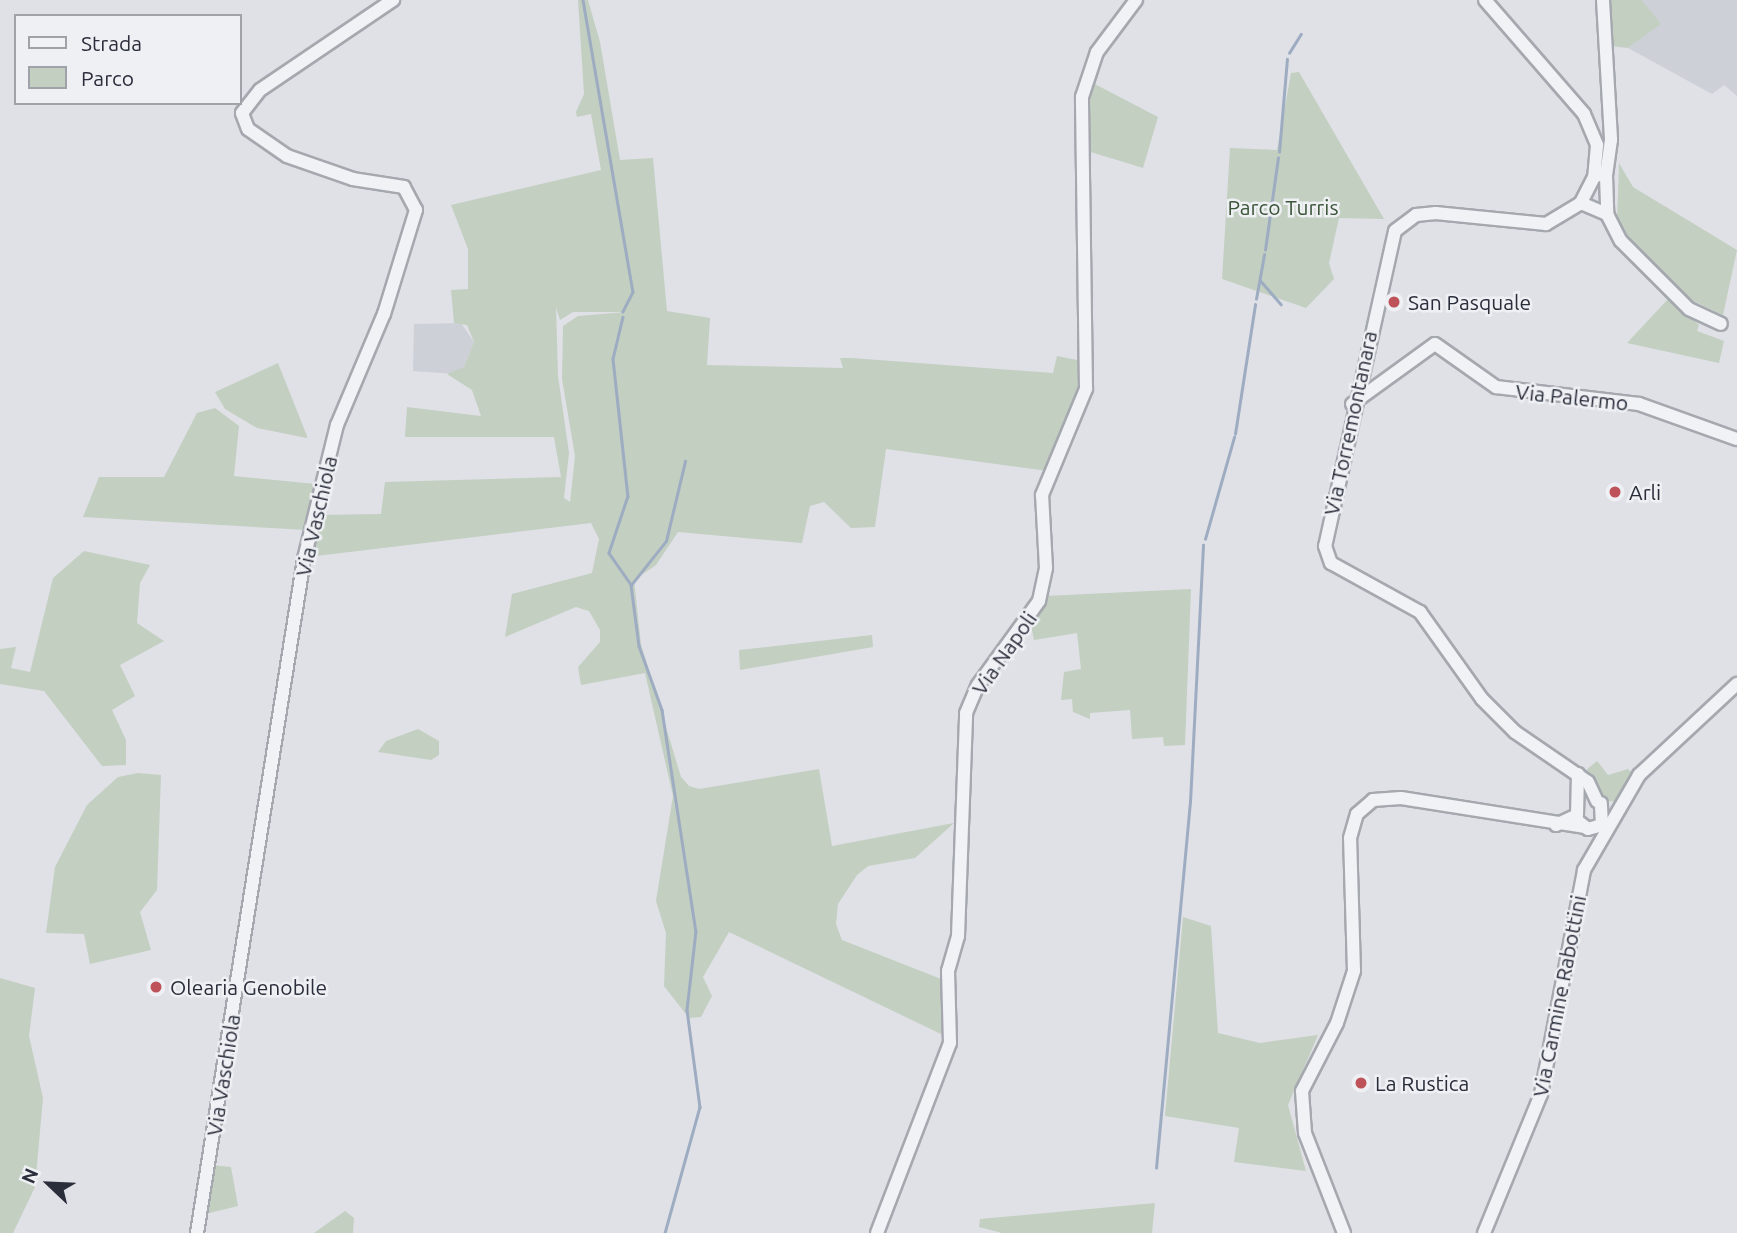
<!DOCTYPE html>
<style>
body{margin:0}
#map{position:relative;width:1737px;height:1233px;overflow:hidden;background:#dfe1e6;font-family:Ubuntu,sans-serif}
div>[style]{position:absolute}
.built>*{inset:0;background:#cdd0d7}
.green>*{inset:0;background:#c3cfc1}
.stream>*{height:2.5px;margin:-1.25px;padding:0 1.25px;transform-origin:1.25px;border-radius:1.25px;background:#9eacc2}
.roads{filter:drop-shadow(2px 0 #a5a8af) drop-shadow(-2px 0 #a5a8af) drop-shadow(0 2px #a5a8af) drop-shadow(0 -2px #a5a8af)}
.minor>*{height:12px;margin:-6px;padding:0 6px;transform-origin:6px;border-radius:6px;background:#f1f2f5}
.dots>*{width:19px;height:19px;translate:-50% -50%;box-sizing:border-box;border:4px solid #eef0f4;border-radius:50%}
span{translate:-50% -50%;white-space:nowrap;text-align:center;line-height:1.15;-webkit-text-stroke:5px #eef0f4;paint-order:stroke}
.park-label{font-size:21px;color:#3b5539}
.poi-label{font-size:21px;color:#2a2e3b}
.left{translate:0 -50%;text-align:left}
.street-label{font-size:21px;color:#2a2e3b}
.legend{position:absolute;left:14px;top:14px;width:228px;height:91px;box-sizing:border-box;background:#eef0f4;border:2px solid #a0a2aa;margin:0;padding:9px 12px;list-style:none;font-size:21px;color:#2a2e3b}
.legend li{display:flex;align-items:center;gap:14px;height:35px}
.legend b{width:35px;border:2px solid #a0a2aa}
.north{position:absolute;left:14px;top:1149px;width:70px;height:70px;-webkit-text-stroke:5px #eef0f4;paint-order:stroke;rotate:293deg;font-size:19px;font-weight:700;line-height:28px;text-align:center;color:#2a2e3b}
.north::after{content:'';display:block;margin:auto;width:24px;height:32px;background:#2a2e3b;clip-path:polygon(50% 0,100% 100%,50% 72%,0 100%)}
</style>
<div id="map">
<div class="built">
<div style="clip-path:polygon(1642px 0,1737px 0,1737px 96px,1724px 85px,1712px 94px,1628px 48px,1660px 24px)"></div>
<div style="clip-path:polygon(461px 323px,474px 342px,464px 367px,456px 374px,413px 371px,414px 324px)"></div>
</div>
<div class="green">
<div style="clip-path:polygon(evenodd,578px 0,588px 0,600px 42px,620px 160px,653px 158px,667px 311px,710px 318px,707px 365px,843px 368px,840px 358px,852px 358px,1053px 373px,1057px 356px,1087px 362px,1086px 381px,1048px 471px,886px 449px,875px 527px,851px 528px,824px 502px,810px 506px,802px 543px,678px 532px,656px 565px,634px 580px,641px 644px,681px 777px,689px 786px,699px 789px,819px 769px,832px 846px,954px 823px,915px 858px,868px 866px,857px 875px,838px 904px,836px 924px,842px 940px,941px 979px,941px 1034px,729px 932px,703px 977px,712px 996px,701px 1017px,689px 1018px,664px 986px,666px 933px,656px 901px,673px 796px,645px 673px,581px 685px,578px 667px,600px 642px,600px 630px,589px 611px,576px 607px,505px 637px,512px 594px,592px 573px,599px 539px,591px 523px,308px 557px,318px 515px,381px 514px,385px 482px,561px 477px,554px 437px,405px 437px,407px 407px,481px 416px,472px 390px,447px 374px,464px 367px,474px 342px,467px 325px,454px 323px,451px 290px,468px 289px,468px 249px,451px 205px,601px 170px,591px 114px,577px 117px,576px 112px,584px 94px,578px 0,556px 307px,560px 320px,573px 312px,626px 312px,578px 316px,563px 326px,562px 379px,575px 456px,570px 502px,564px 498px,569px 453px,558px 376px,556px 307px)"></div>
<div style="clip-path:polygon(1608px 0,1642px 0,1661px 24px,1628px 48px,1611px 46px)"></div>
<div style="clip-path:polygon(1299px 72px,1384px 219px,1339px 218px,1329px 263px,1334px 279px,1306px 308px,1222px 279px,1230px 148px,1277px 150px,1291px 73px)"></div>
<div style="clip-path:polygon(1089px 81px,1158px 117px,1143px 168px,1081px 149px)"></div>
<div style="clip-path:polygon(1619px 163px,1633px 187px,1737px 250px,1723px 315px,1689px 299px,1625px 238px,1617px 221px)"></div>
<div style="clip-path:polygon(1669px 298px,1699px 325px,1697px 331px,1724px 341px,1719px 363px,1627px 343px)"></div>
<div style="clip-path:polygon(278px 363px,307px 436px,307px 438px,257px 428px,225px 409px,215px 392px)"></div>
<div style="clip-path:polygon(215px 408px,239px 426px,234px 476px,316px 484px,306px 530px,83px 517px,99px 477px,164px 477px,197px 413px)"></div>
<div style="clip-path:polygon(84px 551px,150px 565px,140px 583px,137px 623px,164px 641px,120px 665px,135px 696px,112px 710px,126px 740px,126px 765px,102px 766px,44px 691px,0 684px,0 649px,16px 647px,11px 668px,30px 672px,53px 578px)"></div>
<div style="clip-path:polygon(1191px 589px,1185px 745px,1164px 746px,1163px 737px,1132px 739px,1130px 710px,1090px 713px,1090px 719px,1073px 712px,1072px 699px,1061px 700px,1064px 672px,1081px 669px,1077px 633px,1034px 640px,1031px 626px,1045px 596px)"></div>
<div style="clip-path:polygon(872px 635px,873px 647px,740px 670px,739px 650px)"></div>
<div style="clip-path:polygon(418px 729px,439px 741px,439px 755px,431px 760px,378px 752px,386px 741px)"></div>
<div style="clip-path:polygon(1597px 761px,1608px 775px,1628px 769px,1636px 776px,1621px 802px,1607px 801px,1584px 772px)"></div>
<div style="clip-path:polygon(138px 773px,161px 775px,157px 890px,140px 912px,151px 950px,90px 964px,84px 934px,46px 933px,55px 867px,87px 805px,118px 777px)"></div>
<div style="clip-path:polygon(1183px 917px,1211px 926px,1218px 1033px,1260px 1043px,1318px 1035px,1288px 1105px,1306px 1171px,1234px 1162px,1239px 1128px,1165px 1116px)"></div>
<div style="clip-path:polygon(0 978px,35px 988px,29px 1036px,43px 1098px,35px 1187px,13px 1233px,0 1233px)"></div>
<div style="clip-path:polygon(211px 1165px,231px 1167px,238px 1206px,205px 1214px)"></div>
<div style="clip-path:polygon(1155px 1203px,1152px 1233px,1002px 1233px,979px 1227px,980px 1219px)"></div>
<div style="clip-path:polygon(345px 1211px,354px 1218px,353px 1233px,314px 1233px)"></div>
</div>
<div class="stream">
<div style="left:583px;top:0;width:296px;rotate:80.3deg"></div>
<div style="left:633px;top:292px;width:22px;rotate:117deg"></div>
<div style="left:1289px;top:53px;width:22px;rotate:-58deg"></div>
<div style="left:1279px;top:152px;width:93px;rotate:-85.1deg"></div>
<div style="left:1265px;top:250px;width:93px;rotate:-82deg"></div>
<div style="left:1260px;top:280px;width:32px;rotate:49deg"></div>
<div style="left:1256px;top:299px;width:45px;rotate:-79.7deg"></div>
<div style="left:623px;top:317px;width:43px;rotate:103.4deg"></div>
<div style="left:613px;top:359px;width:138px;rotate:83.8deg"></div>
<div style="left:628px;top:496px;width:60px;rotate:108.4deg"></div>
<div style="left:609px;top:553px;width:39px;rotate:55deg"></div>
<div style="left:631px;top:585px;width:62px;rotate:82.5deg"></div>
<div style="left:639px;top:646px;width:68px;rotate:70.2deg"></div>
<div style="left:662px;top:710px;width:224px;rotate:81.3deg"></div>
<div style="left:696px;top:931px;width:80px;rotate:96.5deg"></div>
<div style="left:687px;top:1010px;width:98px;rotate:82.4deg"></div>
<div style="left:700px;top:1107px;width:131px;rotate:105.5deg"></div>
<div style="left:1235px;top:434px;width:131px;rotate:-81.2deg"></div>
<div style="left:1205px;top:539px;width:106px;rotate:-74.1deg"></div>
<div style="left:631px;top:585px;width:56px;rotate:-51.5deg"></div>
<div style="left:666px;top:541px;width:82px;rotate:-76.6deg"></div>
<div style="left:1156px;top:1168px;width:368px;rotate:-84.7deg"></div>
<div style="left:1190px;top:802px;width:257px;rotate:-87.1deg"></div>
</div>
<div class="roads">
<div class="minor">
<div style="left:1485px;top:0;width:151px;rotate:49deg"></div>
<div style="left:1584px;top:114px;width:34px;rotate:67deg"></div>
<div style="left:1597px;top:145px;width:32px;rotate:95deg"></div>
<div style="left:1594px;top:177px;width:29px;rotate:117deg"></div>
<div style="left:1581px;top:203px;width:41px;rotate:149deg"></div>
<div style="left:1546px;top:224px;width:111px;rotate:-174.3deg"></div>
<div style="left:1436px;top:213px;width:20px;rotate:174deg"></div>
<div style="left:1416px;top:215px;width:26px;rotate:143deg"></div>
<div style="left:1395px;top:231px;width:323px;rotate:102.5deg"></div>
<div style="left:1325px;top:546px;width:18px;rotate:71deg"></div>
<div style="left:1331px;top:563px;width:102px;rotate:28.8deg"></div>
<div style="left:1420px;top:612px;width:107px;rotate:54.5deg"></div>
<div style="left:1482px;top:699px;width:47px;rotate:45deg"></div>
<div style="left:1515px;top:732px;width:88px;rotate:34.4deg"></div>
<div style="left:1588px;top:782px;width:21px;rotate:65deg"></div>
<div style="left:1603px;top:0;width:140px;rotate:86.7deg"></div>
<div style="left:1611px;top:140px;width:36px;rotate:98deg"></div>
<div style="left:1599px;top:175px;width:7px;rotate:8deg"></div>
<div style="left:1606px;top:176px;width:38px;rotate:88deg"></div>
<div style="left:1581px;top:203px;width:28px;rotate:23deg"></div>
<div style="left:1607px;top:214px;width:30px;rotate:63deg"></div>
<div style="left:1621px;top:241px;width:96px;rotate:45deg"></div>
<div style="left:1689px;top:309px;width:35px;rotate:25deg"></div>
<div style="left:1352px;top:404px;width:102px;rotate:-35.9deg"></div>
<div style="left:1435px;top:344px;width:75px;rotate:35.2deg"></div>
<div style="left:1496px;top:387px;width:144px;rotate:6.8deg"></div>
<div style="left:1639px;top:404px;width:104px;rotate:19.7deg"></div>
<div style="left:1579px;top:822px;width:11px;rotate:38deg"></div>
<div style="left:1588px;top:829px;width:15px;rotate:-16deg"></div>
<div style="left:1602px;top:825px;width:22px;rotate:-93deg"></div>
<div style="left:1556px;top:825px;width:23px;rotate:-25deg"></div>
<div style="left:1577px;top:815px;width:41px;rotate:-88.6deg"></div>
<div style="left:197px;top:1233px;width:682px;rotate:-80.98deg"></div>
<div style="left:304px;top:559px;width:138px;rotate:-76.2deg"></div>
<div style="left:337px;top:425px;width:121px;rotate:-67.1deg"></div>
<div style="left:384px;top:314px;width:109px;rotate:-72.9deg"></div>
<div style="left:416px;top:210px;width:26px;rotate:-118deg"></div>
<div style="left:404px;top:187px;width:52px;rotate:-171.1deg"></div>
<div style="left:353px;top:179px;width:70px;rotate:-160.8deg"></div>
<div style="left:287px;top:156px;width:47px;rotate:-145.3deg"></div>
<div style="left:248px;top:129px;width:17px;rotate:-111deg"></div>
<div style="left:242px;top:113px;width:29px;rotate:-52deg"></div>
<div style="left:260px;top:90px;width:161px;rotate:-34.1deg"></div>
<div style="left:877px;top:1233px;width:204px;rotate:-69deg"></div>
<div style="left:950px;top:1043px;width:72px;rotate:-91.6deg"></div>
<div style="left:948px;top:971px;width:36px;rotate:-74deg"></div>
<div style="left:958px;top:936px;width:223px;rotate:-87.9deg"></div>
<div style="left:966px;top:713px;width:30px;rotate:-67deg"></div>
<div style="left:978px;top:685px;width:104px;rotate:-54deg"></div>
<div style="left:1039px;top:601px;width:34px;rotate:-78deg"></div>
<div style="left:1046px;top:568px;width:73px;rotate:-93.1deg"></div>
<div style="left:1042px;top:495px;width:115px;rotate:-67.5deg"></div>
<div style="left:1086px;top:389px;width:292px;rotate:-90.8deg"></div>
<div style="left:1082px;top:97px;width:47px;rotate:-71.6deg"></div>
<div style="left:1097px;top:52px;width:65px;rotate:-53.1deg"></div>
<div style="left:1344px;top:1233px;width:107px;rotate:-111.3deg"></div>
<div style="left:1305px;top:1133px;width:42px;rotate:-94.1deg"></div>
<div style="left:1302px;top:1091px;width:76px;rotate:-62.8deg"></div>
<div style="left:1337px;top:1023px;width:55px;rotate:-71.9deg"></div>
<div style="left:1354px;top:971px;width:133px;rotate:-91.7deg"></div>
<div style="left:1350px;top:838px;width:25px;rotate:-74deg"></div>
<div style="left:1357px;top:814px;width:21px;rotate:-41deg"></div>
<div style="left:1373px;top:800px;width:28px;rotate:-4deg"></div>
<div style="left:1401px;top:798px;width:185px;rotate:9deg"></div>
<div style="left:1484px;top:1233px;width:150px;rotate:-67.7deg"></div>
<div style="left:1541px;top:1094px;width:228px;rotate:-79.1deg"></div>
<div style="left:1584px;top:870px;width:110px;rotate:-59.9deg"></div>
<div style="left:1639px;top:775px;width:134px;rotate:-42.9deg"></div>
</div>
</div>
<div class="dots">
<div style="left:1394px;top:302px;background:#bd5258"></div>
<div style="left:1615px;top:492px;background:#bd5258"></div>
<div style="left:156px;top:987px;background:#bd5258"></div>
<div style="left:1361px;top:1083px;background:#bd5258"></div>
</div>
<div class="park-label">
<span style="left:1283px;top:207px">Parco Turris</span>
</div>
<div class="poi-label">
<span class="left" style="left:1408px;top:302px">San Pasquale</span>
<span class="left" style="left:1629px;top:492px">Arli</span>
<span class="left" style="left:170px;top:987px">Olearia Genobile</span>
<span class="left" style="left:1375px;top:1083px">La Rustica</span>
</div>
<div class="street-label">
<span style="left:1572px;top:397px;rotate:6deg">Via Palermo</span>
<span style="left:1350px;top:423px;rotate:-78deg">Via Torremontanara</span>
<span style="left:316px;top:516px;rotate:-77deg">Via Vaschiola</span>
<span style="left:1004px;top:653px;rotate:-55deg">Via Napoli</span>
<span style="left:1559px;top:996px;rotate:-79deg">Via Carmine Rabottini</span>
<span style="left:223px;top:1075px;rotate:-81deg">Via Vaschiola</span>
</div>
<ul class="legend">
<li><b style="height:9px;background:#f1f2f5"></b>Strada</li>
<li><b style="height:19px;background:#c3cfc1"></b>Parco</li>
</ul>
<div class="north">N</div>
</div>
